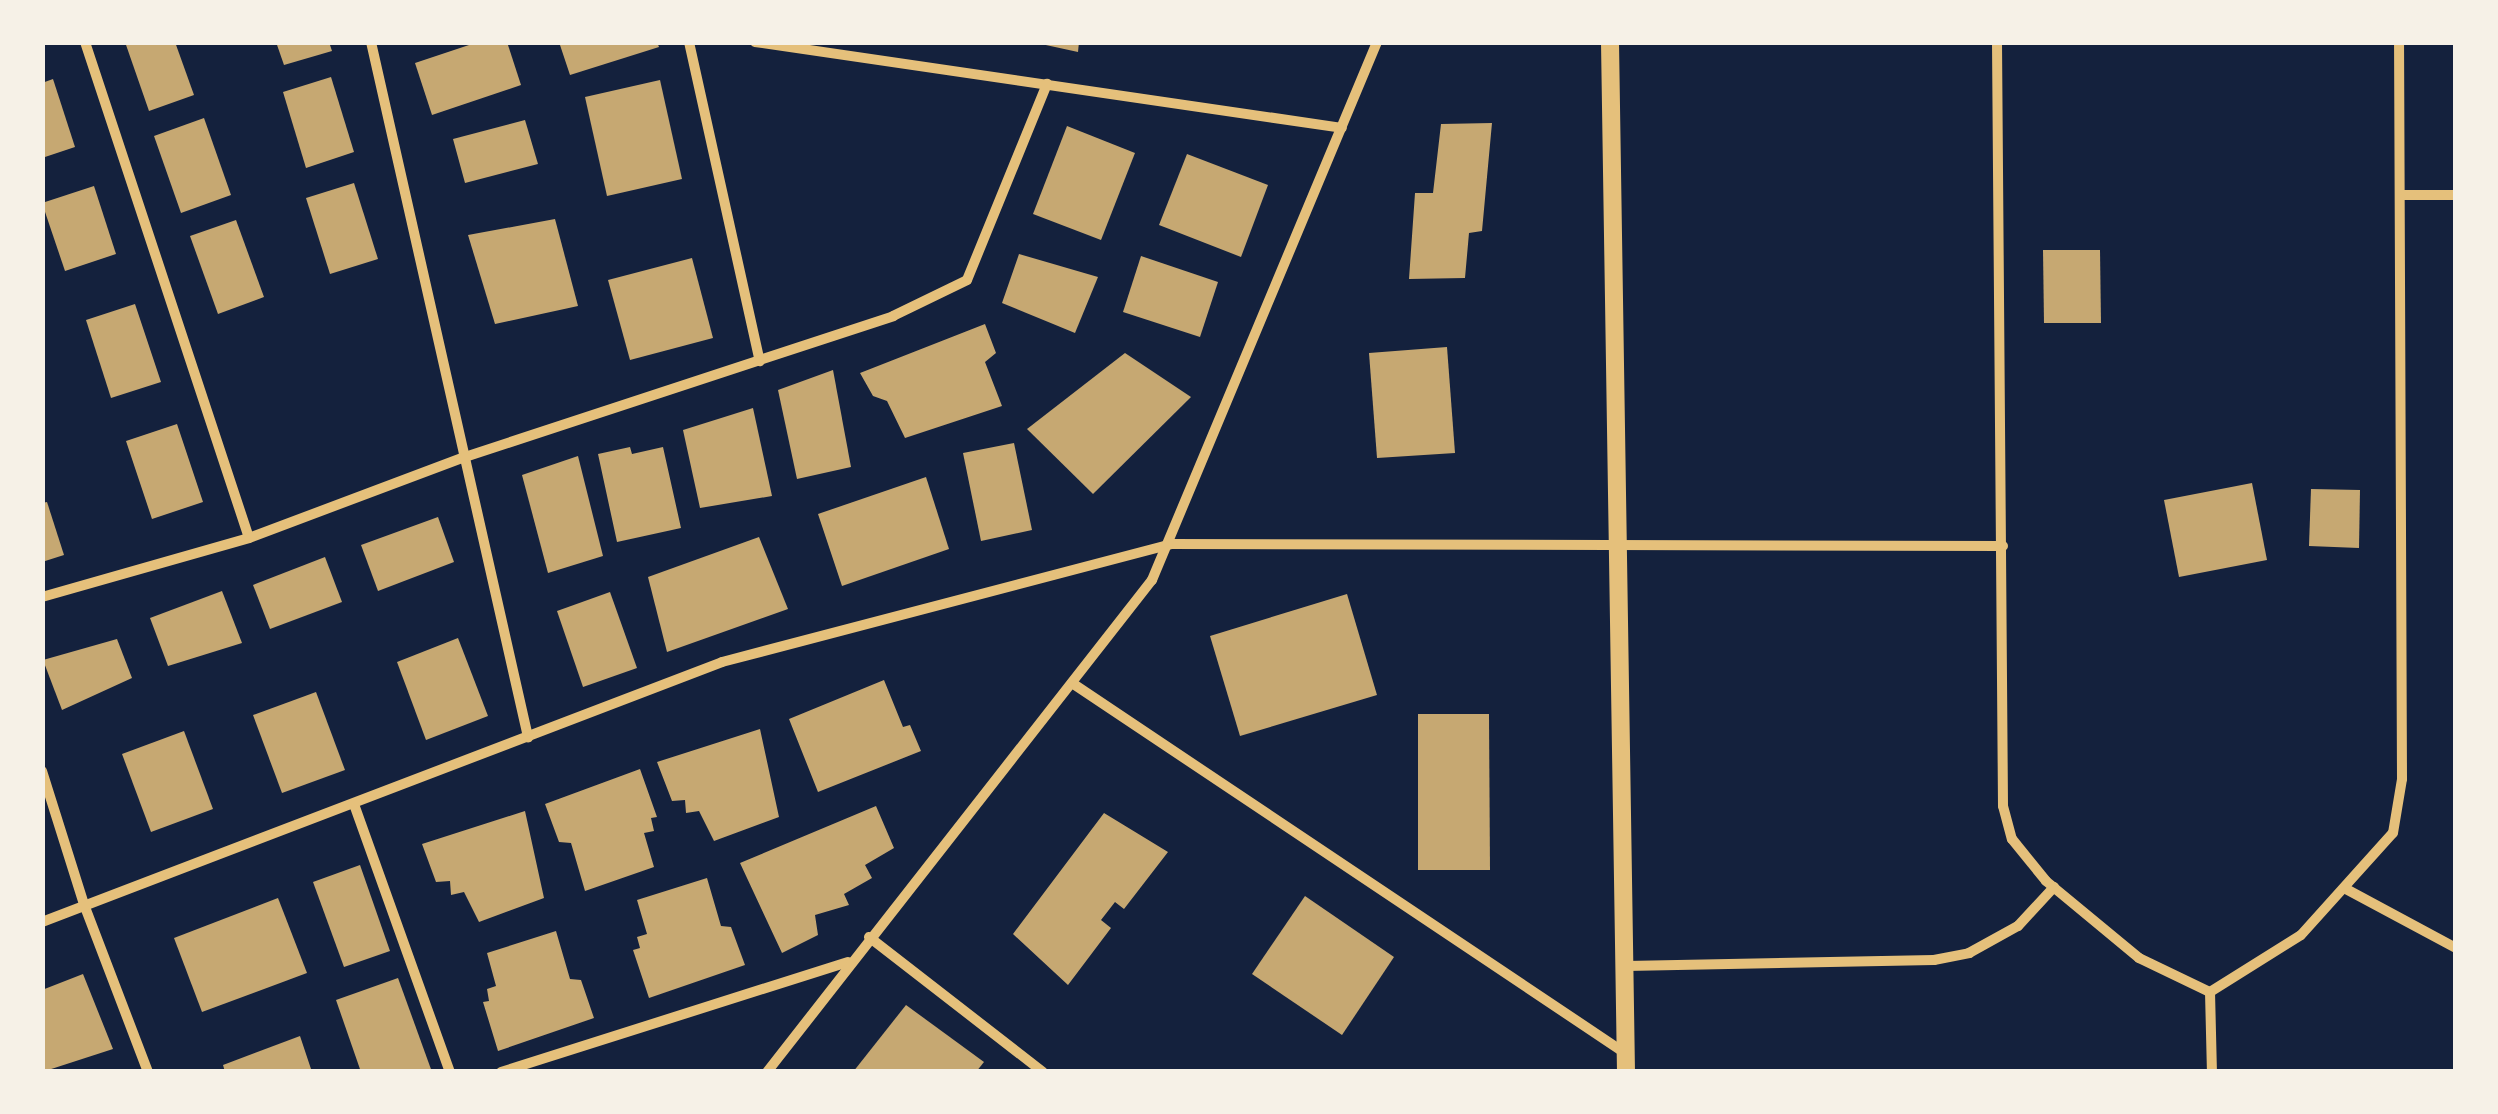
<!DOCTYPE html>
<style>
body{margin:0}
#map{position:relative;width:2498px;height:1114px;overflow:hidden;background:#14213d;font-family:"Work Sans",sans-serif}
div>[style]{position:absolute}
.building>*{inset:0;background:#c6a872}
.minor>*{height:10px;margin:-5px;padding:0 5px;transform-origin:5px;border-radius:5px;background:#e5c07b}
.tertiary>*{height:18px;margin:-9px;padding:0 9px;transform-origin:9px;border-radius:9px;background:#e5c07b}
span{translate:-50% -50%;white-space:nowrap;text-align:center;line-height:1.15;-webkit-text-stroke:8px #f6f1e7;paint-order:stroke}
.frame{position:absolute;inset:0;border:45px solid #f6f1e7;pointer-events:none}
</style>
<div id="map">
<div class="building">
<div style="clip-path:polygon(125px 42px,175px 42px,194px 95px,149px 111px)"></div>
<div style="clip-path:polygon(276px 42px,329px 42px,332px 51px,284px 65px)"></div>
<div style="clip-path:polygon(478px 42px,507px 42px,521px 85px,432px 115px,415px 63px)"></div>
<div style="clip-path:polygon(559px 42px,657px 42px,659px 47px,570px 75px)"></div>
<div style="clip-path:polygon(1032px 42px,1079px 42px,1078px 52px)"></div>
<div style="clip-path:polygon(331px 77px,354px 152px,306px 168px,283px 92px)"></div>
<div style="clip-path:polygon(53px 79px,75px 147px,42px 158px,42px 83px)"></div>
<div style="clip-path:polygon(660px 80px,682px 179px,607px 196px,585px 97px)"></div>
<div style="clip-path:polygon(204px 118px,231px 195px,181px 213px,154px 136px)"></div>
<div style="clip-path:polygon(525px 120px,538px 164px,465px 183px,453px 139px)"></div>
<div style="clip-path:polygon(1492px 123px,1482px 231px,1469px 233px,1465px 278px,1409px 279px,1415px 193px,1433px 193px,1441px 124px)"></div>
<div style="clip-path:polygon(1067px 126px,1135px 153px,1101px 240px,1033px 214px)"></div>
<div style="clip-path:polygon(1187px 154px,1268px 185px,1241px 257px,1159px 225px)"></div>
<div style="clip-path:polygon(354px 183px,378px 259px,330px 274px,306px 198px)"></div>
<div style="clip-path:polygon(94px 186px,116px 254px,65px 271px,42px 203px)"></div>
<div style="clip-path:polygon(555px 219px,578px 306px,495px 324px,468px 235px)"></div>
<div style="clip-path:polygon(236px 220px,264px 297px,218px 314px,190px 236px)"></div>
<div style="clip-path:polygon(2043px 250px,2100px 250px,2101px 323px,2044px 323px)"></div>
<div style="clip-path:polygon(1019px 254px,1098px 277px,1075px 333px,1002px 303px)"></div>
<div style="clip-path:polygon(1141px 256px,1218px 282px,1200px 337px,1123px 312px)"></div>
<div style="clip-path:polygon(692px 258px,713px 338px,630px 360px,608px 280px)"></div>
<div style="clip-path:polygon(135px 304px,161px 382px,111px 398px,86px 320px)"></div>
<div style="clip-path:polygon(985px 324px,996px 353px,985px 362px,1002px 406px,905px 438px,887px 401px,873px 396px,860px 373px)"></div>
<div style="clip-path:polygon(1447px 347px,1455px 453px,1377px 458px,1369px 353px)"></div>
<div style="clip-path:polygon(1125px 353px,1191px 397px,1093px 494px,1027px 429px)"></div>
<div style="clip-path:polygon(833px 370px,851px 467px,797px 479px,778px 390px)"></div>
<div style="clip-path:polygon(753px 408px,772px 496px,700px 508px,683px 430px)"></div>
<div style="clip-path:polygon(177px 424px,203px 502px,152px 519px,126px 441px)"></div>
<div style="clip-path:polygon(1014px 443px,1032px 530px,981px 541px,963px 453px)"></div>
<div style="clip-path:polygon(630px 447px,632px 454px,663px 447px,681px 528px,617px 542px,598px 454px)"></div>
<div style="clip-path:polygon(578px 456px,603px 556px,548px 573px,522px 475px)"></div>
<div style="clip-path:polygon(926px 477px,949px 549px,842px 586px,818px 514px)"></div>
<div style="clip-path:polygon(2252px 483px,2267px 560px,2179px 577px,2164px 500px)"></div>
<div style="clip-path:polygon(2311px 489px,2360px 490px,2359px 548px,2309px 546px)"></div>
<div style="clip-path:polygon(47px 502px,64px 555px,42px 562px,42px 503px)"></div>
<div style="clip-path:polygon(438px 517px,454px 562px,378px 591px,361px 545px)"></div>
<div style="clip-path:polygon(759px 537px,788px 609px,667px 652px,648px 577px)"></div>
<div style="clip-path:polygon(325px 557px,342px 602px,270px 629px,253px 585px)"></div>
<div style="clip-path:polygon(222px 591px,242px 643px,168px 666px,150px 618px)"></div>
<div style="clip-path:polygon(610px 592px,637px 668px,583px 687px,557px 611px)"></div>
<div style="clip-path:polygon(1347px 594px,1377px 695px,1240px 736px,1210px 636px)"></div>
<div style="clip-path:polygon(458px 638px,488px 716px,426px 740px,397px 662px)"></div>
<div style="clip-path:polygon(117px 639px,132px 678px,62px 710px,43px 660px)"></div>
<div style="clip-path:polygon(884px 680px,903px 727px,910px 725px,921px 751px,818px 792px,789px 719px)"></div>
<div style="clip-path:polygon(316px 692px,345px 770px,282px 793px,253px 715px)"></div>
<div style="clip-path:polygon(1418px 714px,1489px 714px,1490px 870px,1418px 870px)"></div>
<div style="clip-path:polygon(760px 729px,779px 817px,714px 841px,699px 811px,686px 813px,685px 800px,672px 801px,657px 762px)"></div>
<div style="clip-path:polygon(184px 731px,213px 809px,151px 832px,122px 754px)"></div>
<div style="clip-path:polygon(640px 769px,657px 817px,651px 818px,654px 831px,644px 833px,654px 867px,585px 891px,571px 843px,559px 842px,545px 804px)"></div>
<div style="clip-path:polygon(876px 806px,894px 848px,865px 865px,872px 878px,844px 894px,849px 905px,815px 915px,818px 935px,782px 953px,740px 863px)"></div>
<div style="clip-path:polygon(525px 811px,544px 898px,479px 922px,464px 892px,451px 895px,450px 881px,436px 882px,422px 844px)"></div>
<div style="clip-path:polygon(1104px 813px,1168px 852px,1124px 909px,1115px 902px,1101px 920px,1111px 928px,1068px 985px,1013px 934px)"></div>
<div style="clip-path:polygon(360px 865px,390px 951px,344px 967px,313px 882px)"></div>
<div style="clip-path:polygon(707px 878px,721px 926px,731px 927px,745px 965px,649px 998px,633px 950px,640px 948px,637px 937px,647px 934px,637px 900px)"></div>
<div style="clip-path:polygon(1305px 896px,1394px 957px,1342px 1035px,1252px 974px)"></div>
<div style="clip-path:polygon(278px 898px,307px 973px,202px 1012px,174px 938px)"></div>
<div style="clip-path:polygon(556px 931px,570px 979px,581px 980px,594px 1018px,498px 1051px,483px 1002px,489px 1001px,487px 989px,496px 986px,487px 953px)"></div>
<div style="clip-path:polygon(83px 974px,113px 1049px,42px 1072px,42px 990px)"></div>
<div style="clip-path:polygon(398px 978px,432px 1072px,361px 1072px,336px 1000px)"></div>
<div style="clip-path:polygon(906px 1005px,984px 1062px,976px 1072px,853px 1072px)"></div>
<div style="clip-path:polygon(300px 1036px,312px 1072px,225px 1072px,223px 1065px)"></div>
</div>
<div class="minor">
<div style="left:85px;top:42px;width:522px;rotate:71.7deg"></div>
<div style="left:371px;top:42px;width:713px;rotate:77.27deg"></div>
<div style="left:689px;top:42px;width:327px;rotate:77.5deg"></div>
<div style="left:755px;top:42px;width:593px;rotate:8.33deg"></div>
<div style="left:1997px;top:42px;width:764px;rotate:89.55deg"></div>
<div style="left:2003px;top:806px;width:34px;rotate:75deg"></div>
<div style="left:2012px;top:839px;width:54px;rotate:51deg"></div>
<div style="left:2046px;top:881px;width:121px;rotate:39.6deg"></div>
<div style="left:2139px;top:958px;width:79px;rotate:25.6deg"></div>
<div style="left:2403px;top:195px;width:53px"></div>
<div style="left:42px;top:597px;width:215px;rotate:-15.9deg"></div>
<div style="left:249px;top:538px;width:231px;rotate:-20.6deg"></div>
<div style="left:465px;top:457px;width:451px;rotate:-18.2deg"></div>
<div style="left:893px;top:316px;width:82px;rotate:-25.9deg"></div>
<div style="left:967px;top:280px;width:212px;rotate:-67.8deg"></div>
<div style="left:1072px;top:683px;width:665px;rotate:33.79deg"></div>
<div style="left:42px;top:771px;width:143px;rotate:72.5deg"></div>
<div style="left:85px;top:907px;width:177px;rotate:69.1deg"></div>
<div style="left:355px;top:807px;width:282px;rotate:70.3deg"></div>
<div style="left:2346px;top:889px;width:125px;rotate:28.2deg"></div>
<div style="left:42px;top:922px;width:728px;rotate:-20.92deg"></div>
<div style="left:722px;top:662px;width:464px;rotate:-14.7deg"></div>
<div style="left:1171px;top:544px;width:832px;rotate:0.14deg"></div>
<div style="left:869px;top:937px;width:220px;rotate:37.8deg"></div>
<div style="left:1626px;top:966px;width:308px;rotate:-1.1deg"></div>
<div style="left:1934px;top:960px;width:36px;rotate:-11deg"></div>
<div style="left:1969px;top:953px;width:56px;rotate:-28.9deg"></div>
<div style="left:2018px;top:926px;width:53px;rotate:-47.3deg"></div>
<div style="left:2210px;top:992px;width:107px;rotate:-32.1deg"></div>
<div style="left:2301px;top:935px;width:137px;rotate:-48deg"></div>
<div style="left:2393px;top:833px;width:55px;rotate:-80.5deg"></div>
<div style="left:2402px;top:779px;width:737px;rotate:-90.23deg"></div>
<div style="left:2210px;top:992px;width:80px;rotate:88.6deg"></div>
<div style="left:501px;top:1072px;width:364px;rotate:-17.6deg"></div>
<div style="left:767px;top:1072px;width:625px;rotate:-51.96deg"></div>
<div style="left:1152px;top:580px;width:583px;rotate:-67.3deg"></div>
</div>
<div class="tertiary">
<div style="left:1610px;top:42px;width:1030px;rotate:89.11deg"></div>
</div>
<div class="frame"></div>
</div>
